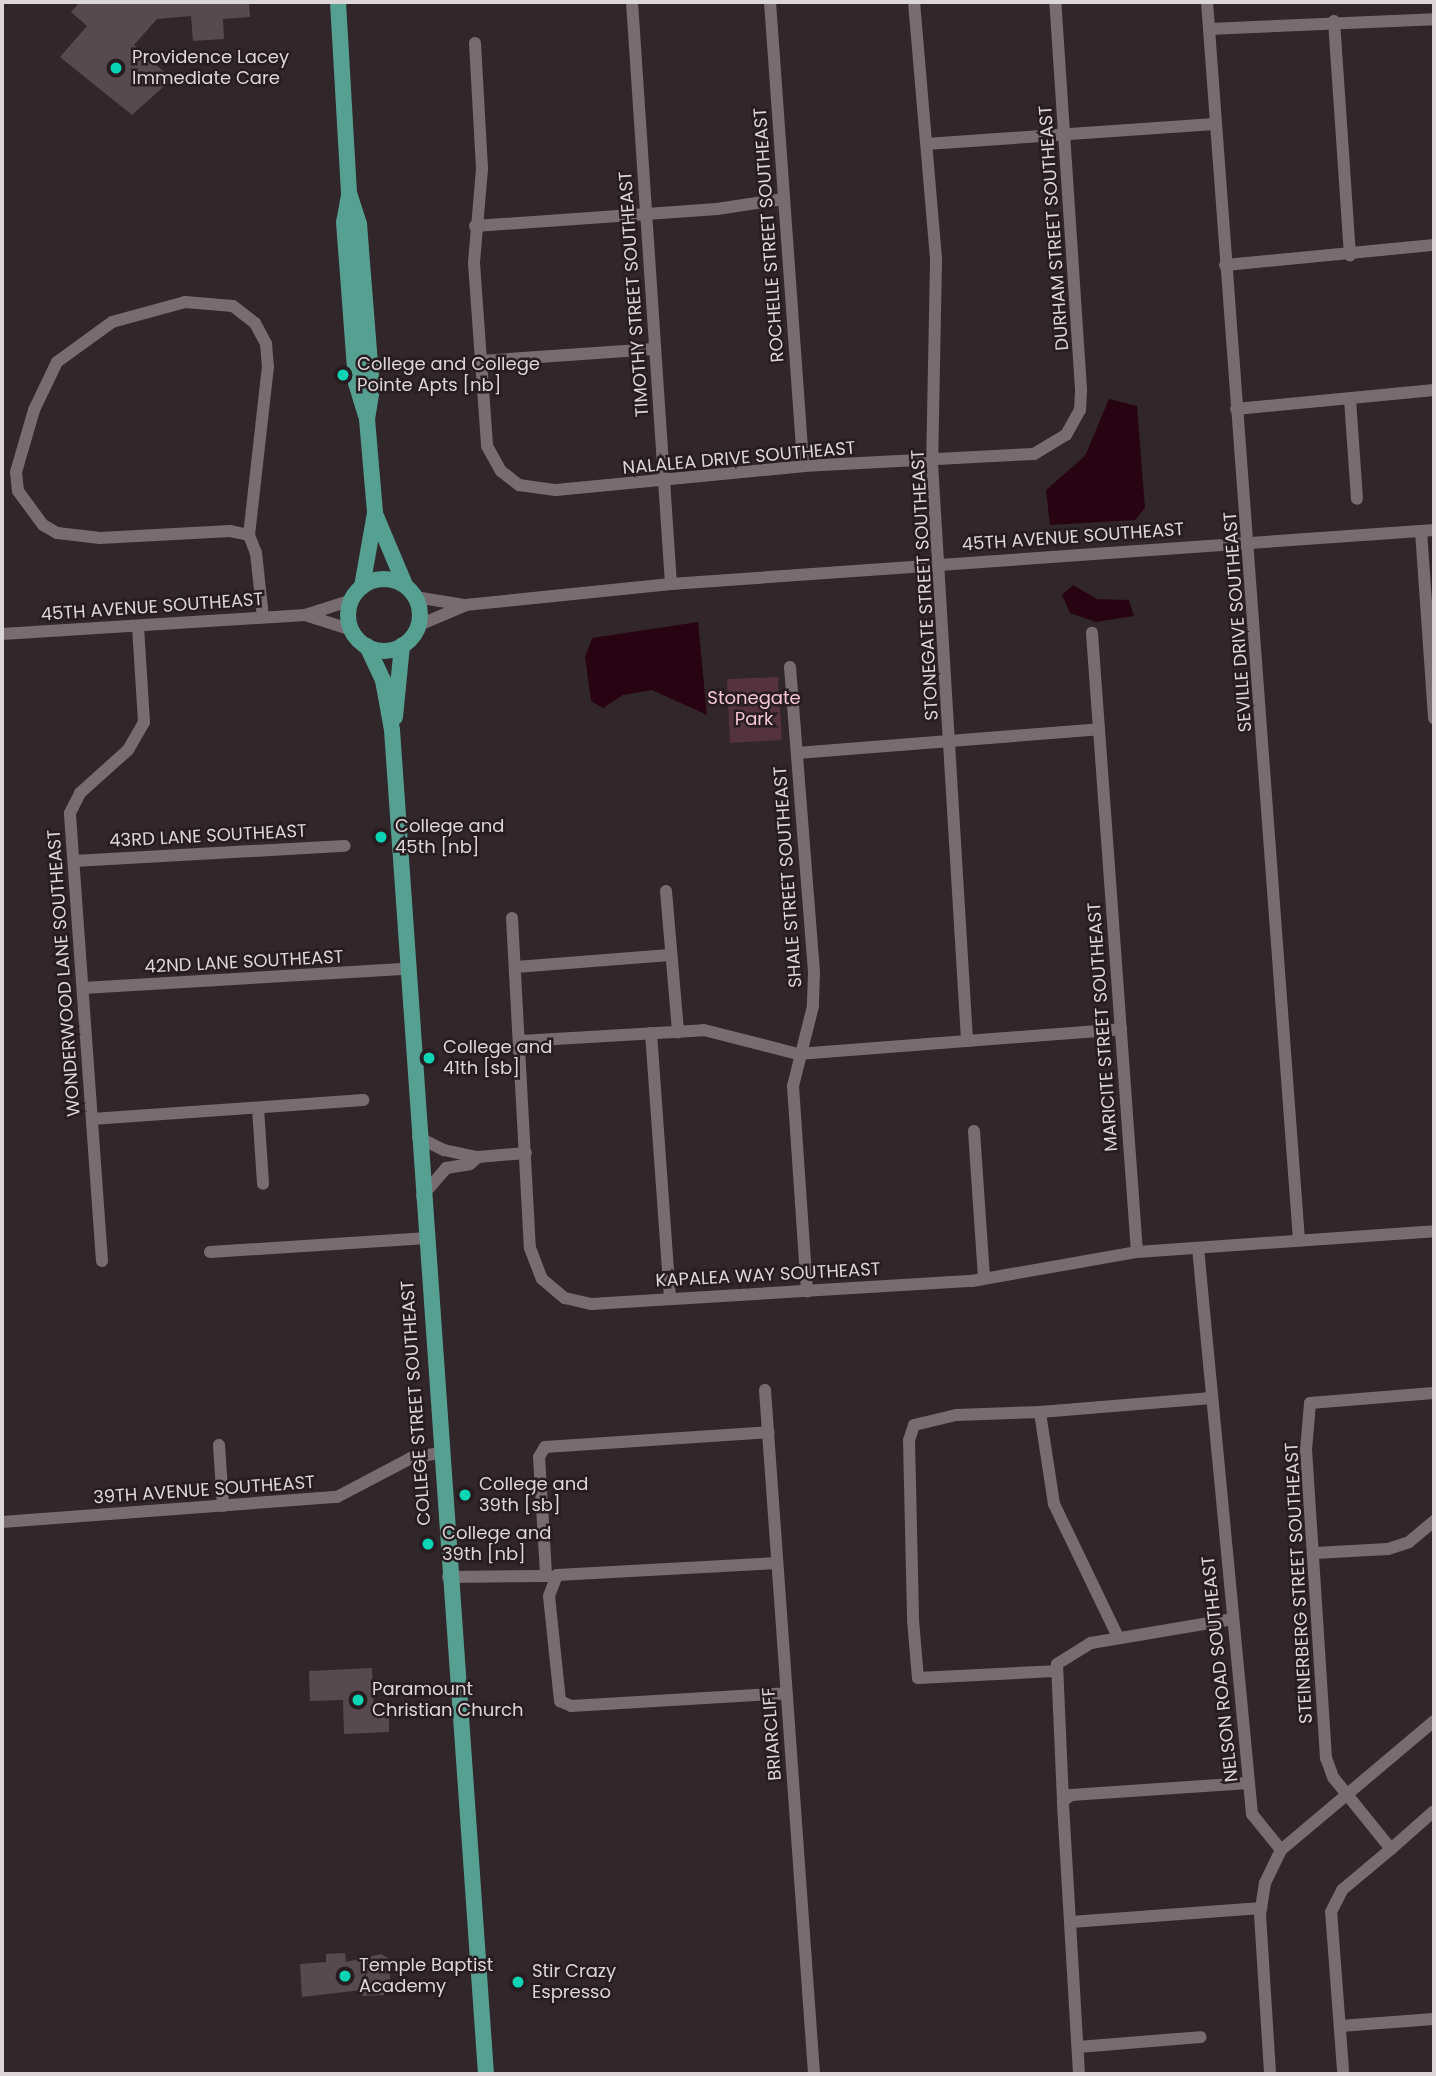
<!DOCTYPE html>
<style>
body{margin:0}
#map{position:relative;width:1436px;height:2076px;overflow:hidden;background:#31262a;font-family:Poppins,sans-serif}
div>[style]{position:absolute}
.green>*{inset:0;background:#54333e}
.water>*{inset:0;background:#280413}
.building>*{inset:0;background:#564a4e}
.minor>*{height:12px;margin:-6px;padding:0 6px;transform-origin:6px;border-radius:6px;background:#796c70}
.major>*{height:16px;margin:-8px;padding:0 8px;transform-origin:8px;border-radius:8px;background:#56a092}
.major>.ring{margin:-8px;padding:0;box-sizing:content-box;background:none;border:16px solid #56a092;border-radius:50%}
.dots>*{width:19px;height:19px;translate:-50% -50%;box-sizing:border-box;border:4px solid #271d20;border-radius:50%}
span{translate:-50% -50%;white-space:nowrap;text-align:center;line-height:1.15;-webkit-text-stroke:5px #271d20;paint-order:stroke}
.poi-label{font-size:18px;color:#ddd6d8}
.left{translate:0 -50%;text-align:left}
.street-label{font-size:18px;color:#ddd6d8}
.park-label{font-size:18px;color:#f6c6d4}
.frame{position:absolute;inset:0;border:4px solid #ddd6d8;pointer-events:none}
</style>
<div id="map">
<div class="green">
<div style="clip-path:polygon(778px 677px,782px 740px,730px 743px,727px 679px)"></div>
</div>
<div class="water">
<div style="clip-path:polygon(1109px 399px,1137px 406px,1145px 508px,1135px 520px,1050px 525px,1046px 490px,1085px 456px)"></div>
<div style="clip-path:polygon(1073px 585px,1097px 599px,1129px 600px,1134px 616px,1096px 622px,1070px 613px,1062px 595px)"></div>
<div style="clip-path:polygon(698px 622px,707px 715px,652px 690px,623px 695px,603px 708px,591px 701px,585px 657px,592px 638px)"></div>
</div>
<div class="building">
<div style="clip-path:polygon(80px 2px,249px 2px,250px 17px,223px 19px,224px 39px,193px 41px,191px 16px,157px 19px,134px 45px,172px 79px,132px 115px,60px 57px,87px 26px,71px 12px)"></div>
<div style="clip-path:polygon(372px 1668px,374px 1713px,389px 1713px,389px 1732px,344px 1734px,343px 1700px,310px 1701px,309px 1671px)"></div>
<div style="clip-path:polygon(345px 1953px,346px 1962px,381px 1954px,388px 1958px,391px 1988px,384px 1989px,384px 1995px,362px 1996px,362px 1990px,302px 1997px,300px 1964px,326px 1962px,326px 1954px)"></div>
</div>
<div class="minor">
<div style="left:632px;top:2px;width:583px;rotate:86.17deg"></div>
<div style="left:770px;top:2px;width:465px;rotate:85.9deg"></div>
<div style="left:914px;top:2px;width:260px;rotate:85.1deg"></div>
<div style="left:936px;top:261px;width:202px;rotate:91.1deg"></div>
<div style="left:932px;top:463px;width:579px;rotate:86.53deg"></div>
<div style="left:1207px;top:2px;width:1241px;rotate:85.75deg"></div>
<div style="left:1334px;top:21px;width:235px;rotate:86.1deg"></div>
<div style="left:1209px;top:29px;width:225px;rotate:-2.5deg"></div>
<div style="left:475px;top:43px;width:126px;rotate:86.8deg"></div>
<div style="left:482px;top:169px;width:94px;rotate:94.9deg"></div>
<div style="left:474px;top:263px;width:183px;rotate:85.9deg"></div>
<div style="left:487px;top:446px;width:29px;rotate:61deg"></div>
<div style="left:501px;top:471px;width:23px;rotate:38deg"></div>
<div style="left:519px;top:485px;width:37px;rotate:8deg"></div>
<div style="left:556px;top:490px;width:248px;rotate:-5.5deg"></div>
<div style="left:803px;top:466px;width:231px;rotate:-3deg"></div>
<div style="left:1034px;top:454px;width:37px;rotate:-31deg"></div>
<div style="left:1066px;top:435px;width:29px;rotate:-61deg"></div>
<div style="left:1080px;top:410px;width:21px;rotate:-87deg"></div>
<div style="left:1081px;top:389px;width:388px;rotate:-93.8deg"></div>
<div style="left:927px;top:144px;width:288px;rotate:-4deg"></div>
<div style="left:475px;top:226px;width:243px;rotate:-4deg"></div>
<div style="left:717px;top:209px;width:67px;rotate:-8.6deg"></div>
<div style="left:1225px;top:265px;width:210px;rotate:-5.5deg"></div>
<div style="left:481px;top:361px;width:173px;rotate:-4deg"></div>
<div style="left:1350px;top:399px;width:100px;rotate:86deg"></div>
<div style="left:1236px;top:409px;width:199px;rotate:-5.5deg"></div>
<div style="left:1421px;top:531px;width:188px;rotate:86deg"></div>
<div style="left:249px;top:535px;width:19px;rotate:-168deg"></div>
<div style="left:230px;top:531px;width:130px;rotate:176.9deg"></div>
<div style="left:100px;top:538px;width:43px;rotate:-173.4deg"></div>
<div style="left:57px;top:533px;width:16px;rotate:-150deg"></div>
<div style="left:43px;top:525px;width:42px;rotate:-126.3deg"></div>
<div style="left:18px;top:491px;width:19px;rotate:-96deg"></div>
<div style="left:16px;top:472px;width:65px;rotate:-73.8deg"></div>
<div style="left:34px;top:410px;width:53px;rotate:-64.4deg"></div>
<div style="left:57px;top:362px;width:68px;rotate:-36deg"></div>
<div style="left:112px;top:322px;width:76px;rotate:-15.3deg"></div>
<div style="left:185px;top:302px;width:48px;rotate:4.8deg"></div>
<div style="left:233px;top:306px;width:28px;rotate:38deg"></div>
<div style="left:255px;top:323px;width:24px;rotate:62deg"></div>
<div style="left:266px;top:344px;width:22px;rotate:85deg"></div>
<div style="left:268px;top:366px;width:170px;rotate:96.4deg"></div>
<div style="left:249px;top:535px;width:19px;rotate:69deg"></div>
<div style="left:256px;top:553px;width:64px;rotate:83.8deg"></div>
<div style="left:415px;top:597px;width:51px;rotate:9.1deg"></div>
<div style="left:465px;top:605px;width:207px;rotate:-5.8deg"></div>
<div style="left:671px;top:584px;width:765px;rotate:-4.05deg"></div>
<div style="left:305px;top:615px;width:49px;rotate:17.7deg"></div>
<div style="left:419px;top:625px;width:49px;rotate:-22.9deg"></div>
<div style="left:2px;top:634px;width:304px;rotate:-3.6deg"></div>
<div style="left:305px;top:615px;width:49px;rotate:-17.7deg"></div>
<div style="left:790px;top:667px;width:307px;rotate:85.5deg"></div>
<div style="left:814px;top:973px;width:33px;rotate:92deg"></div>
<div style="left:813px;top:1006px;width:82px;rotate:104deg"></div>
<div style="left:793px;top:1086px;width:206px;rotate:86.1deg"></div>
<div style="left:797px;top:753px;width:303px;rotate:-4.5deg"></div>
<div style="left:74px;top:861px;width:271px;rotate:-3.2deg"></div>
<div style="left:666px;top:891px;width:142px;rotate:85.1deg"></div>
<div style="left:512px;top:918px;width:330px;rotate:86.9deg"></div>
<div style="left:530px;top:1248px;width:33px;rotate:69deg"></div>
<div style="left:542px;top:1279px;width:30px;rotate:40deg"></div>
<div style="left:565px;top:1298px;width:27px;rotate:13deg"></div>
<div style="left:591px;top:1304px;width:382px;rotate:-3.5deg"></div>
<div style="left:972px;top:1281px;width:168px;rotate:-10deg"></div>
<div style="left:1137px;top:1252px;width:621px;rotate:-94.16deg"></div>
<div style="left:516px;top:967px;width:154px;rotate:-4.5deg"></div>
<div style="left:83px;top:988px;width:324px;rotate:-3.4deg"></div>
<div style="left:651px;top:1033px;width:266px;rotate:85.9deg"></div>
<div style="left:521px;top:1041px;width:183px;rotate:-3.4deg"></div>
<div style="left:704px;top:1030px;width:97px;rotate:14.3deg"></div>
<div style="left:798px;top:1054px;width:324px;rotate:-4.4deg"></div>
<div style="left:258px;top:1108px;width:76px;rotate:86.2deg"></div>
<div style="left:92px;top:1119px;width:272px;rotate:-4deg"></div>
<div style="left:974px;top:1131px;width:147px;rotate:86.1deg"></div>
<div style="left:418px;top:1137px;width:29px;rotate:27deg"></div>
<div style="left:444px;top:1150px;width:35px;rotate:12deg"></div>
<div style="left:478px;top:1157px;width:48px;rotate:-4.8deg"></div>
<div style="left:422px;top:1196px;width:37px;rotate:-49deg"></div>
<div style="left:446px;top:1168px;width:24px;rotate:-9deg"></div>
<div style="left:470px;top:1164px;width:11px;rotate:-41deg"></div>
<div style="left:1198px;top:1248px;width:569px;rotate:84.55deg"></div>
<div style="left:1252px;top:1814px;width:46px;rotate:51.1deg"></div>
<div style="left:1281px;top:1850px;width:37px;rotate:116deg"></div>
<div style="left:1265px;top:1883px;width:31px;rotate:99deg"></div>
<div style="left:1260px;top:1914px;width:160px;rotate:86.4deg"></div>
<div style="left:210px;top:1252px;width:214px;rotate:-3.7deg"></div>
<div style="left:1137px;top:1252px;width:298px;rotate:-4deg"></div>
<div style="left:102px;top:1261px;width:449px;rotate:-94.1deg"></div>
<div style="left:70px;top:813px;width:22px;rotate:-63deg"></div>
<div style="left:80px;top:793px;width:64px;rotate:-41.9deg"></div>
<div style="left:128px;top:750px;width:32px;rotate:-60deg"></div>
<div style="left:144px;top:722px;width:96px;rotate:-93.6deg"></div>
<div style="left:765px;top:1390px;width:686px;rotate:85.9deg"></div>
<div style="left:1040px;top:1412px;width:84px;rotate:178deg"></div>
<div style="left:956px;top:1415px;width:43px;rotate:166.6deg"></div>
<div style="left:914px;top:1425px;width:16px;rotate:108deg"></div>
<div style="left:909px;top:1440px;width:180px;rotate:88.7deg"></div>
<div style="left:913px;top:1620px;width:58px;rotate:85.1deg"></div>
<div style="left:918px;top:1678px;width:136px;rotate:-2.9deg"></div>
<div style="left:219px;top:1445px;width:61px;rotate:86.2deg"></div>
<div style="left:2px;top:1522px;width:336px;rotate:-4.3deg"></div>
<div style="left:337px;top:1497px;width:84px;rotate:-27.8deg"></div>
<div style="left:411px;top:1458px;width:28px;rotate:-10deg"></div>
<div style="left:1315px;top:1553px;width:73px;rotate:-3.1deg"></div>
<div style="left:1388px;top:1549px;width:22px;rotate:-18deg"></div>
<div style="left:1409px;top:1542px;width:33px;rotate:-40deg"></div>
<div style="left:777px;top:1563px;width:220px;rotate:176.9deg"></div>
<div style="left:557px;top:1575px;width:22px;rotate:111deg"></div>
<div style="left:549px;top:1596px;width:106px;rotate:84deg"></div>
<div style="left:560px;top:1701px;width:12px;rotate:24deg"></div>
<div style="left:571px;top:1706px;width:216px;rotate:-3.4deg"></div>
<div style="left:546px;top:1574px;width:117px;rotate:-93.4deg"></div>
<div style="left:539px;top:1457px;width:12px;rotate:-59deg"></div>
<div style="left:545px;top:1447px;width:224px;rotate:-3.8deg"></div>
<div style="left:448px;top:1577px;width:102px;rotate:-0.6deg"></div>
<div style="left:1118px;top:1637px;width:148px;rotate:-115.7deg"></div>
<div style="left:1054px;top:1504px;width:93px;rotate:-98.7deg"></div>
<div style="left:1040px;top:1412px;width:172px;rotate:-4.7deg"></div>
<div style="left:1063px;top:1801px;width:137px;rotate:-92.5deg"></div>
<div style="left:1057px;top:1664px;width:40px;rotate:-32deg"></div>
<div style="left:1091px;top:1643px;width:144px;rotate:-9.6deg"></div>
<div style="left:1391px;top:1849px;width:57px;rotate:-41.5deg"></div>
<div style="left:1281px;top:1850px;width:200px;rotate:-40.1deg"></div>
<div style="left:1071px;top:1922px;width:191px;rotate:-4.2deg"></div>
<div style="left:1340px;top:2026px;width:94px;rotate:-4.3deg"></div>
<div style="left:1078px;top:2047px;width:123px;rotate:-4.6deg"></div>
<div style="left:1343px;top:2070px;width:158px;rotate:-94.3deg"></div>
<div style="left:1331px;top:1912px;width:25px;rotate:-63deg"></div>
<div style="left:1342px;top:1890px;width:64px;rotate:-39.9deg"></div>
<div style="left:1391px;top:1849px;width:92px;rotate:-128.9deg"></div>
<div style="left:1333px;top:1777px;width:20px;rotate:-110deg"></div>
<div style="left:1326px;top:1758px;width:309px;rotate:-93.7deg"></div>
<div style="left:1306px;top:1450px;width:47px;rotate:-85.1deg"></div>
<div style="left:1310px;top:1403px;width:124px;rotate:-4.6deg"></div>
<div style="left:1079px;top:2074px;width:273px;rotate:-93.4deg"></div>
<div style="left:1063px;top:1801px;width:10px;rotate:-37deg"></div>
<div style="left:1071px;top:1795px;width:178px;rotate:-3.9deg"></div>
</div>
<div class="major">
<div style="left:338px;top:2px;width:191px;rotate:86.7deg"></div>
<div style="left:349px;top:193px;width:33px;rotate:72deg"></div>
<div style="left:359px;top:224px;width:165px;rotate:85.5deg"></div>
<div style="left:372px;top:388px;width:31px;rotate:99deg"></div>
<div style="left:367px;top:419px;width:94px;rotate:85.1deg"></div>
<div style="left:375px;top:513px;width:75px;rotate:100deg"></div>
<div style="left:349px;top:195px;width:27px;rotate:100deg"></div>
<div style="left:344px;top:222px;width:161px;rotate:85.7deg"></div>
<div style="left:356px;top:383px;width:34px;rotate:73deg"></div>
<div style="left:376px;top:516px;width:75px;rotate:67.2deg"></div>
<div class="ring" style="left:348px;top:579px;width:56px;height:56px"></div>
<div style="left:367px;top:646px;width:38px;rotate:65deg"></div>
<div style="left:383px;top:680px;width:51px;rotate:79.8deg"></div>
<div style="left:392px;top:730px;width:1347px;rotate:86deg"></div>
<div style="left:395px;top:717px;width:72px;rotate:-84.4deg"></div>
</div>
<div class="dots">
<div style="left:116px;top:68px;background:#09d5b5"></div>
<div style="left:343px;top:375px;background:#09d5b5"></div>
<div style="left:381px;top:837px;background:#09d5b5"></div>
<div style="left:429px;top:1058px;background:#09d5b5"></div>
<div style="left:465px;top:1495px;background:#09d5b5"></div>
<div style="left:428px;top:1544px;background:#09d5b5"></div>
<div style="left:358px;top:1700px;background:#09d5b5"></div>
<div style="left:345px;top:1976px;background:#09d5b5"></div>
<div style="left:518px;top:1982px;background:#09d5b5"></div>
</div>
<div class="poi-label">
<span class="left" style="left:132px;top:68px">Providence Lacey<br>Immediate Care</span>
<span class="left" style="left:357px;top:375px">College and College<br>Pointe Apts [nb]</span>
<span class="left" style="left:395px;top:837px">College and<br>45th [nb]</span>
<span class="left" style="left:443px;top:1058px">College and<br>41th [sb]</span>
<span class="left" style="left:479px;top:1495px">College and<br>39th [sb]</span>
<span class="left" style="left:442px;top:1544px">College and<br>39th [nb]</span>
<span class="left" style="left:372px;top:1700px">Paramount<br>Christian Church</span>
<span class="left" style="left:359px;top:1976px">Temple Baptist<br>Academy</span>
<span class="left" style="left:532px;top:1982px">Stir Crazy<br>Espresso</span>
</div>
<div class="street-label">
<span style="left:1054px;top:228px;rotate:-94deg">DURHAM STREET SOUTHEAST</span>
<span style="left:769px;top:235px;rotate:-94deg">ROCHELLE STREET SOUTHEAST</span>
<span style="left:634px;top:294px;rotate:-94deg">TIMOTHY STREET SOUTHEAST</span>
<span style="left:739px;top:458px;rotate:-5deg">NALALEA DRIVE SOUTHEAST</span>
<span style="left:1073px;top:537px;rotate:-4deg">45TH AVENUE SOUTHEAST</span>
<span style="left:925px;top:585px;rotate:-93deg">STONEGATE STREET SOUTHEAST</span>
<span style="left:152px;top:607px;rotate:-4deg">45TH AVENUE SOUTHEAST</span>
<span style="left:1238px;top:622px;rotate:-94deg">SEVILLE DRIVE SOUTHEAST</span>
<span style="left:208px;top:836px;rotate:-3deg">43RD LANE SOUTHEAST</span>
<span style="left:788px;top:877px;rotate:-94deg">SHALE STREET SOUTHEAST</span>
<span style="left:244px;top:962px;rotate:-3deg">42ND LANE SOUTHEAST</span>
<span style="left:64px;top:973px;rotate:-94deg">WONDERWOOD LANE SOUTHEAST</span>
<span style="left:1103px;top:1027px;rotate:-94deg">MARICITE STREET SOUTHEAST</span>
<span style="left:768px;top:1275px;rotate:-3deg">KAPALEA WAY SOUTHEAST</span>
<span style="left:416px;top:1403px;rotate:-94deg">COLLEGE STREET SOUTHEAST</span>
<span style="left:204px;top:1490px;rotate:-4deg">39TH AVENUE SOUTHEAST</span>
<span style="left:1299px;top:1583px;rotate:-93deg">STEINERBERG STREET SOUTHEAST</span>
<span style="left:1220px;top:1669px;rotate:-96deg">NELSON ROAD SOUTHEAST</span>
<span style="left:772px;top:1734px;rotate:-94deg">BRIARCLIFF</span>
</div>
<div class="park-label">
<span style="left:754px;top:709px">Stonegate<br>Park</span>
</div>
<div class="frame"></div>
</div>
